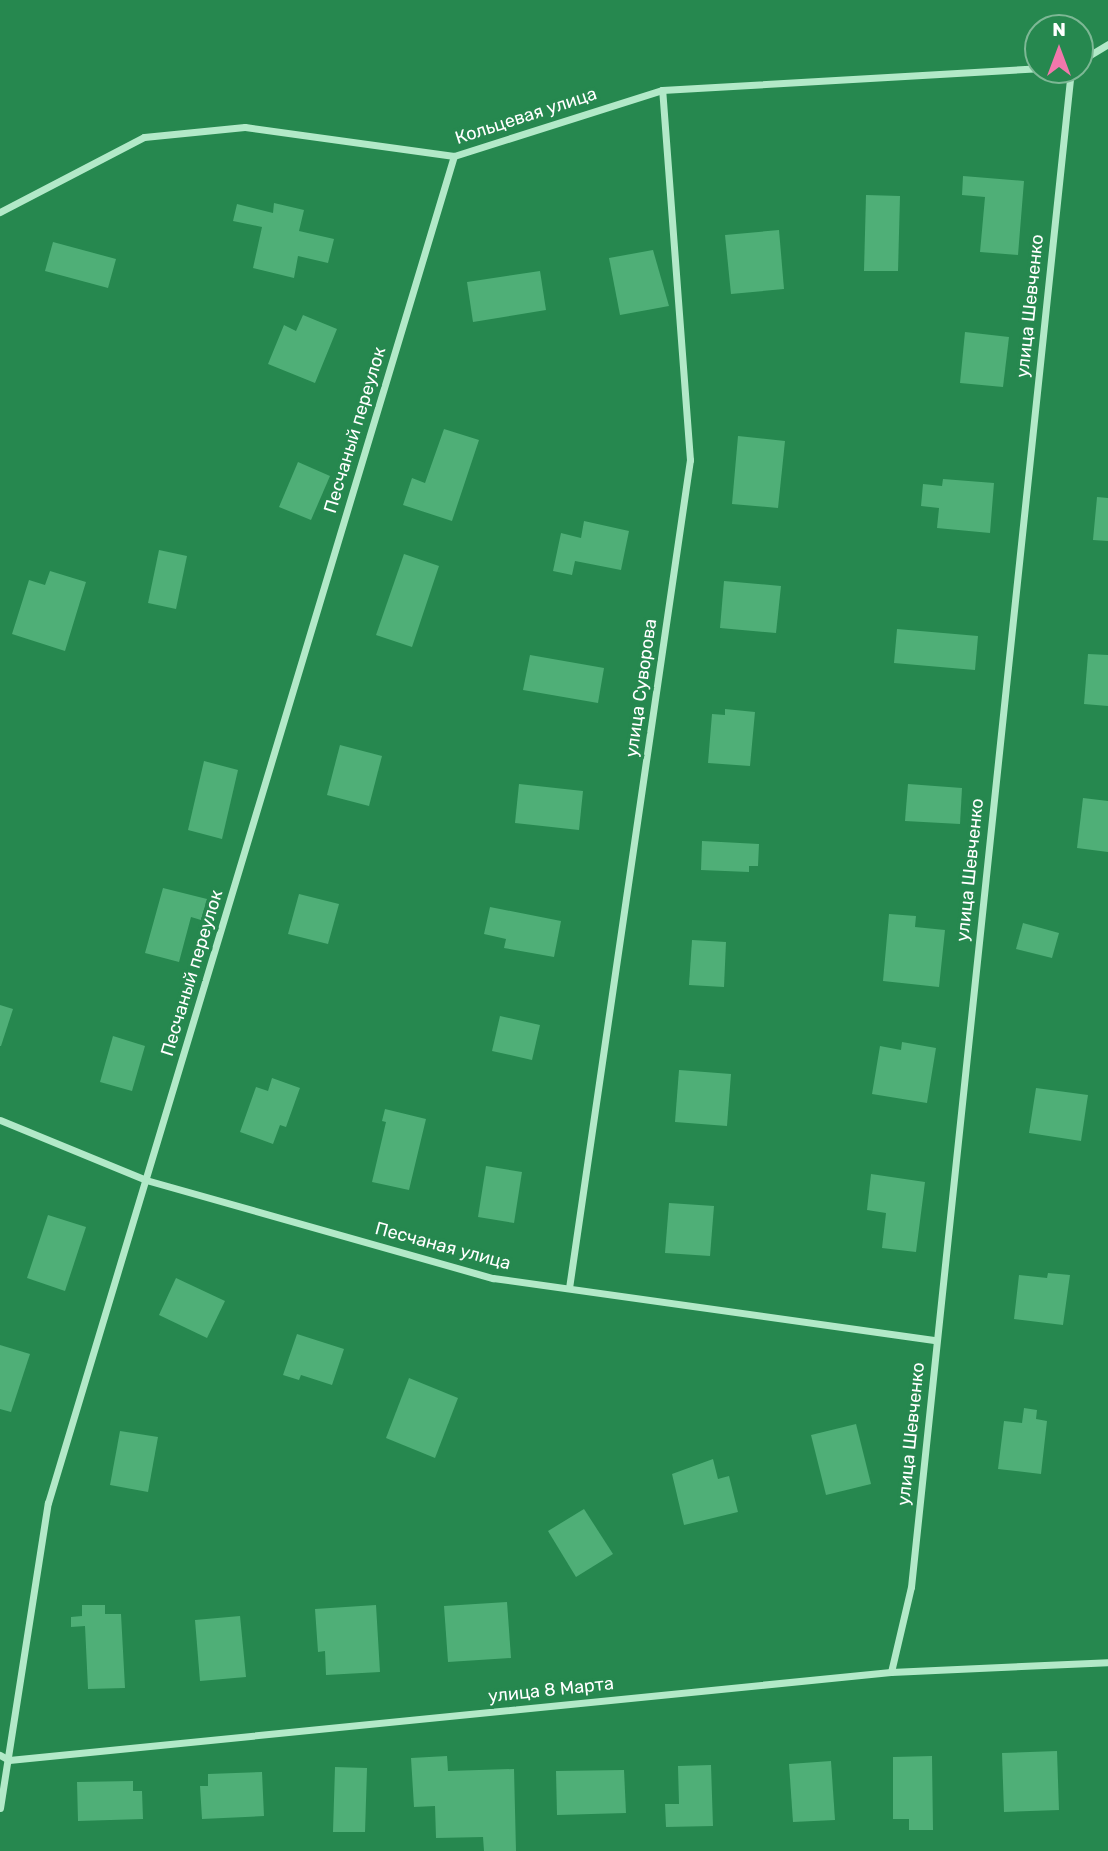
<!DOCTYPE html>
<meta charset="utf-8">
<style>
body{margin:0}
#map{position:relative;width:1108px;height:1851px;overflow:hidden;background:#26884f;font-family:Rubik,sans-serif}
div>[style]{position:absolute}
.building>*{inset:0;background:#4faf77}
.street>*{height:7px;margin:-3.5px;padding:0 3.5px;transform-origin:3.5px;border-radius:3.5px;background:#b2e9c8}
span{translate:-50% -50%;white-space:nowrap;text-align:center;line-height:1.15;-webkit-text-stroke:7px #26884f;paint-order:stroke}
.street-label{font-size:18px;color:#fff}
.north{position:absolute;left:1024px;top:14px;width:70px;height:70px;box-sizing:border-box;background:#26884f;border:2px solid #7db895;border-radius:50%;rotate:0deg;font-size:19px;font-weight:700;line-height:28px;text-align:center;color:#fff}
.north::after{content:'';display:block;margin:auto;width:24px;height:32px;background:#f277ac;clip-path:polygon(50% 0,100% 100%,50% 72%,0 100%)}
</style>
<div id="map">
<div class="building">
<div style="clip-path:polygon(963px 176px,1024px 181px,1018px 255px,980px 252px,985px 197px,962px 195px)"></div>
<div style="clip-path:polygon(866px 195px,900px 196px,898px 271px,864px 271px)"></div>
<div style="clip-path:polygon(274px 203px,304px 210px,299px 231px,334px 239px,328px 263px,298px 256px,294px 278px,253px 268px,262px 227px,233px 221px,237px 204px,273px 213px)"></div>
<div style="clip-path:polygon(779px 230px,784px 289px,731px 294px,725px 235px)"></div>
<div style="clip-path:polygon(53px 242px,116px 259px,108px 288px,45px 271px)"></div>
<div style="clip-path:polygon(653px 250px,669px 306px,620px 315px,609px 258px)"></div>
<div style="clip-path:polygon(540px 271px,546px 310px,473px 322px,467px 282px)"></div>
<div style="clip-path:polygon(303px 315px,337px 329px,315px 383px,268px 364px,284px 325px,296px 331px)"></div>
<div style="clip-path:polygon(965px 332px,1009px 337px,1003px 387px,960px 383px)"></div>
<div style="clip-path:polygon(444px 429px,479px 440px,452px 521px,403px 505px,412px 478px,425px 483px)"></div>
<div style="clip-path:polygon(738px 436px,785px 441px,778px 508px,732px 504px)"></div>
<div style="clip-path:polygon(298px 462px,330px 476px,311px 520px,279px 507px)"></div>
<div style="clip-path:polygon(943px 479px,994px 483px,990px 533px,937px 528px,939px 508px,921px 506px,923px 484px,942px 486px)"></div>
<div style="clip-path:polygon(1097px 497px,1108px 498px,1108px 541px,1093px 540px)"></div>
<div style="clip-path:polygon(584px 521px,629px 531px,621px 570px,575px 561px,572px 575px,553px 571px,561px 533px,581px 538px)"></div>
<div style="clip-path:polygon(159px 550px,187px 556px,176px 609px,148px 603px)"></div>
<div style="clip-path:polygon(404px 554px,439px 566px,412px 647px,376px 635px)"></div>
<div style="clip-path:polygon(50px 571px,86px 582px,65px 651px,12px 634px,29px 580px,45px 585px)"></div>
<div style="clip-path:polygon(724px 581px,781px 586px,776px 633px,720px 628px)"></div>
<div style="clip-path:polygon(897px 629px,978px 636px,975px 670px,894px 663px)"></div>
<div style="clip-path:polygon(1088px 654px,1108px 655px,1108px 706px,1084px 704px)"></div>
<div style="clip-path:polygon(530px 655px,604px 668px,598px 703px,523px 690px)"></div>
<div style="clip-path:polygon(725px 709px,755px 712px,750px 766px,708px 763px,712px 714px,725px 715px)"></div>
<div style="clip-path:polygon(340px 745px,382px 756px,369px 806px,327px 795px)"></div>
<div style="clip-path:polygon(204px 761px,238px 770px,222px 839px,188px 830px)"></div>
<div style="clip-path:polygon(519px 784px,583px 791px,579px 830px,515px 823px)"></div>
<div style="clip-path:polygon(908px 784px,962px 788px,960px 824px,905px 821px)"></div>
<div style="clip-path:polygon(1083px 798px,1108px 801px,1108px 852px,1077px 848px)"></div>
<div style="clip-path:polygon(702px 841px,759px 844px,758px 866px,749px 866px,749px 872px,701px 870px)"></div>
<div style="clip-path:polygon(163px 888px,207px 899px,201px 920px,191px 917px,179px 962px,145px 953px)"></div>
<div style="clip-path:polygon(299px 894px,339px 904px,328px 944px,288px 934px)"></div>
<div style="clip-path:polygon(490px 907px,561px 921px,554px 957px,504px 948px,506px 939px,484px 934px)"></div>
<div style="clip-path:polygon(889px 914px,916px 916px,915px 927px,945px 930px,939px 987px,883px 981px)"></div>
<div style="clip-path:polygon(1023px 923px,1059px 933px,1052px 958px,1016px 949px)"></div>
<div style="clip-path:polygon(692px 940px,726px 942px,724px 987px,689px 985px)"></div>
<div style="clip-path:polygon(0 1005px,13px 1009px,1px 1046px,0 1046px)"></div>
<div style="clip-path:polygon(500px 1016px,540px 1025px,532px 1060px,492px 1051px)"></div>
<div style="clip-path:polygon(113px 1036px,145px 1046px,132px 1091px,100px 1082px)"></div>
<div style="clip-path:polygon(902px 1042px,936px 1048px,927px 1103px,872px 1094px,880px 1046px,901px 1050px)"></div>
<div style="clip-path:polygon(679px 1070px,731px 1074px,727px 1126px,675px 1122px)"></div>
<div style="clip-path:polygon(272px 1078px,300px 1088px,286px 1127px,280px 1125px,273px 1144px,240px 1132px,256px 1087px,268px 1091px)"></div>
<div style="clip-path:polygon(1036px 1088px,1088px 1095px,1081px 1141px,1029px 1133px)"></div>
<div style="clip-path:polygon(385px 1109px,426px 1119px,409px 1190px,372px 1182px,386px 1122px,382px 1121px)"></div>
<div style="clip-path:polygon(486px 1166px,522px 1172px,514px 1223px,478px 1217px)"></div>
<div style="clip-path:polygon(871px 1174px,925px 1182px,916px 1252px,882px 1248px,886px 1213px,867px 1210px)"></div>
<div style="clip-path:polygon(669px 1203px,714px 1206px,710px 1256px,665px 1253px)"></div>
<div style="clip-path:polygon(48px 1215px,86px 1227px,65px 1291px,27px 1278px)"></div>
<div style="clip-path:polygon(1048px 1273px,1070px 1275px,1063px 1325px,1014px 1319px,1019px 1275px,1047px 1278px)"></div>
<div style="clip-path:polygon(176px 1278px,225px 1301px,207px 1338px,159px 1315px)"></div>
<div style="clip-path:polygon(297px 1334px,344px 1349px,332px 1385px,301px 1375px,299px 1380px,283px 1375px)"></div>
<div style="clip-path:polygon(0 1345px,30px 1354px,11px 1412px,0 1409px)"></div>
<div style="clip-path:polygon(409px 1378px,458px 1398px,435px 1458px,386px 1438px)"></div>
<div style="clip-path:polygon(1024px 1408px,1037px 1410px,1036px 1419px,1047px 1421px,1041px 1474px,998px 1469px,1004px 1421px,1022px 1423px)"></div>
<div style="clip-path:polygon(856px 1424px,871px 1484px,826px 1495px,811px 1435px)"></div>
<div style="clip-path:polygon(120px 1431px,158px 1437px,148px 1492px,110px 1485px)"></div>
<div style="clip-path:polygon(713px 1459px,718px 1479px,729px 1476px,738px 1512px,684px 1525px,672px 1474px)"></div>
<div style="clip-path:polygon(584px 1509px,613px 1554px,576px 1577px,548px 1531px)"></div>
<div style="clip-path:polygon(507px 1602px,511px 1658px,448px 1662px,444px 1606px)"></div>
<div style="clip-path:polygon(82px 1605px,105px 1605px,105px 1614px,121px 1614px,125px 1688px,88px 1689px,85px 1626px,71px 1627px,71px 1617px,82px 1616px)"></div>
<div style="clip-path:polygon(376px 1605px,380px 1672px,326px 1675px,325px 1651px,318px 1652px,315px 1609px)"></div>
<div style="clip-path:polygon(240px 1616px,246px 1677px,200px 1681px,195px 1620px)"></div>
<div style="clip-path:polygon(1057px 1751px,1059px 1810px,1004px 1812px,1002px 1753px)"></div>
<div style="clip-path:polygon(447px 1756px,448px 1771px,514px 1769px,516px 1851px,484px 1851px,483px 1837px,436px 1838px,435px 1806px,414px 1807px,411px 1758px)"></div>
<div style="clip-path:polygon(932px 1756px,933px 1830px,909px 1830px,909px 1819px,893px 1819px,893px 1757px)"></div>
<div style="clip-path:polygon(831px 1761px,835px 1820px,793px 1822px,789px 1764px)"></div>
<div style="clip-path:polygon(711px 1765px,713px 1826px,666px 1827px,665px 1804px,679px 1804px,678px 1766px)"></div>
<div style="clip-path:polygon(335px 1767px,367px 1768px,365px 1832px,333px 1832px)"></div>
<div style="clip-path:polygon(624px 1770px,626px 1813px,557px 1815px,556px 1771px)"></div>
<div style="clip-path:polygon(262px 1772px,264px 1816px,202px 1819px,200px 1786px,208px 1786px,208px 1774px)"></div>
<div style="clip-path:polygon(133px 1781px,133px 1791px,142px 1791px,143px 1819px,78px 1821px,77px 1782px)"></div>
</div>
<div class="street">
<div style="left:1080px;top:61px;width:33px;rotate:-31deg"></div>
<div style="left:0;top:212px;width:162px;rotate:-27.5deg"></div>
<div style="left:144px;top:137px;width:101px;rotate:-5.7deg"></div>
<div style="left:245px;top:127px;width:211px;rotate:7.9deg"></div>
<div style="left:454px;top:156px;width:218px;rotate:-17.6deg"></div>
<div style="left:662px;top:90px;width:377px;rotate:-3.3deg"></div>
<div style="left:0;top:1120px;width:158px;rotate:22.3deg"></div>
<div style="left:146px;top:1180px;width:361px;rotate:15.8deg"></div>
<div style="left:493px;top:1278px;width:447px;rotate:8deg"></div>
<div style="left:569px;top:1288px;width:837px;rotate:-81.69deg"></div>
<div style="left:690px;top:460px;width:371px;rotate:-94.3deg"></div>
<div style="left:891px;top:1672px;width:87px;rotate:-76.8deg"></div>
<div style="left:911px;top:1587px;width:1525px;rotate:-83.98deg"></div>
<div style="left:0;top:1755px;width:10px;rotate:29deg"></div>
<div style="left:9px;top:1760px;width:886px;rotate:-5.7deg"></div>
<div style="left:891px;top:1672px;width:217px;rotate:-2.6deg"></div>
<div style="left:0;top:1808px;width:309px;rotate:-81.1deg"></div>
<div style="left:48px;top:1503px;width:1407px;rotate:-73.23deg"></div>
</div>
<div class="street-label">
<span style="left:526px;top:116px;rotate:-18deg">Кольцевая улица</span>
<span style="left:1030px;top:306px;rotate:-84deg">улица Шевченко</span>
<span style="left:355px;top:430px;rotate:-73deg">Песчаный переулок</span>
<span style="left:641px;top:688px;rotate:-82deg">улица Суворова</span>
<span style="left:970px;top:870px;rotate:-84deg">улица Шевченко</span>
<span style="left:192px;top:973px;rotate:-73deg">Песчаный переулок</span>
<span style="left:443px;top:1246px;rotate:15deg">Песчаная улица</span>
<span style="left:911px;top:1434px;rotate:-84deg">улица Шевченко</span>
<span style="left:551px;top:1690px;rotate:-6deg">улица 8 Марта</span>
</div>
<div class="north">N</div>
</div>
